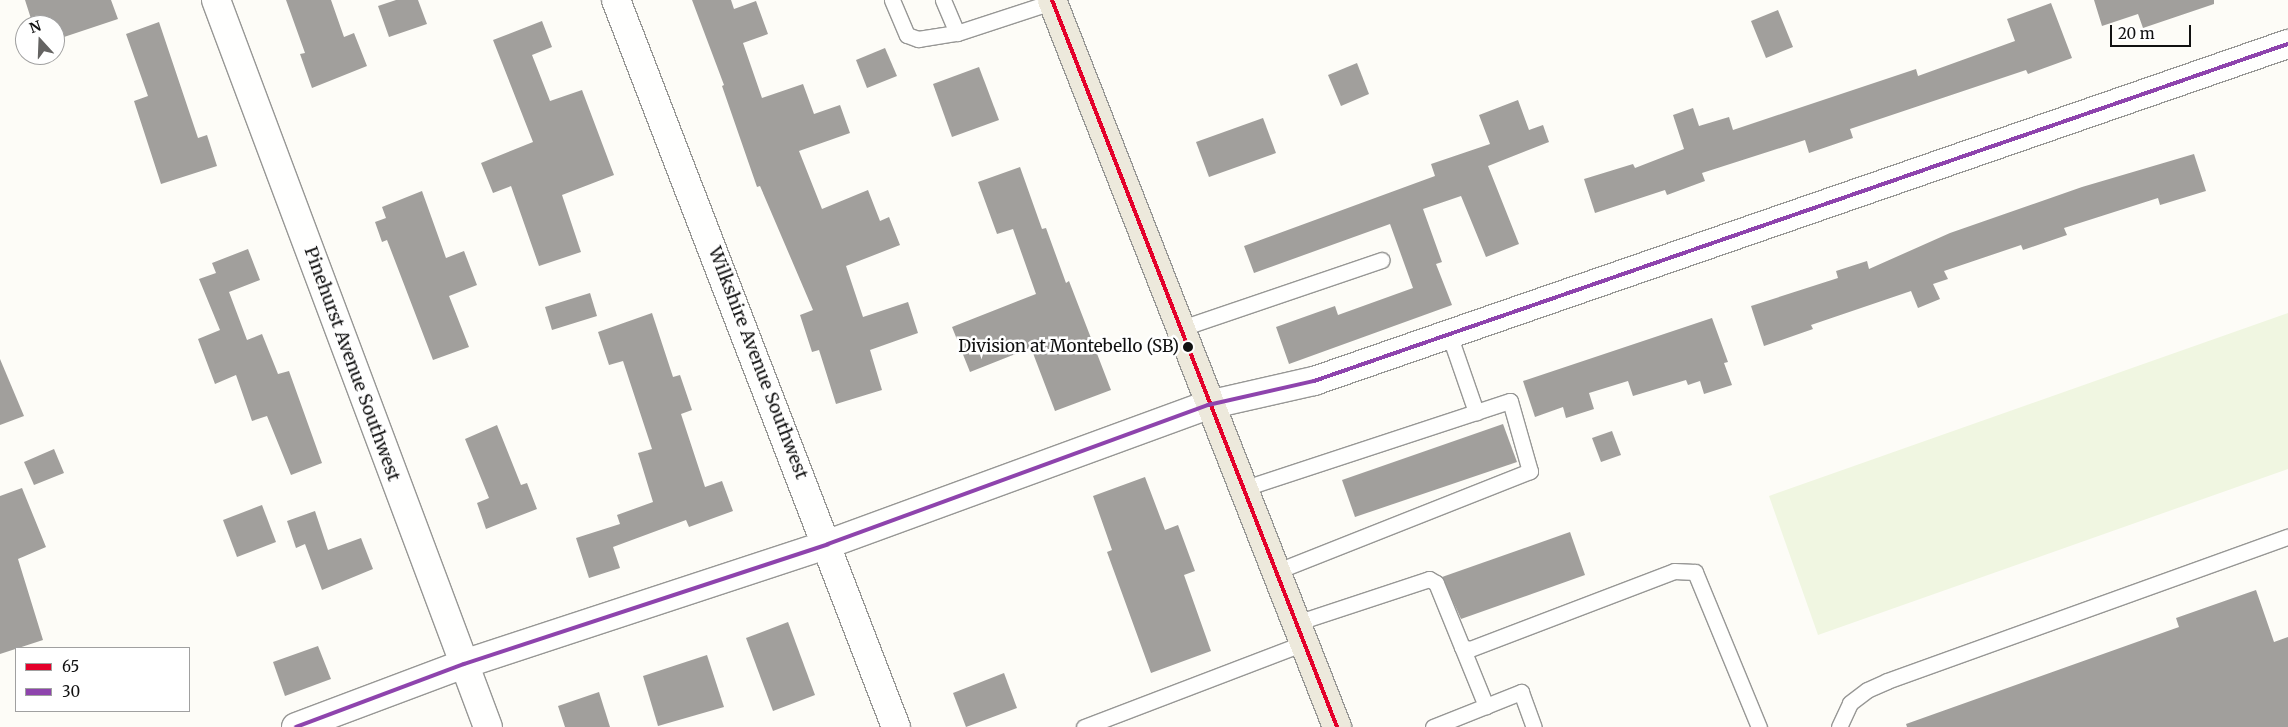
<!DOCTYPE html>
<style>
body{margin:0}
#map{position:relative;width:2288px;height:727px;overflow:hidden;background:#fdfcf7;font-family:Merriweather,serif}
div>[style]{position:absolute}
.pitch>*{inset:0;background:#f0f6e1}
.building>*{inset:0;background:#a19f9c}
.roads{filter:drop-shadow(1px 0 #979795) drop-shadow(-1px 0 #979795) drop-shadow(0 1px #979795) drop-shadow(0 -1px #979795)}
.lane>*{height:15px;margin:-7.5px;padding:0 7.5px;transform-origin:7.5px;border-radius:7.5px;background:#fffffe}
.street>*{height:28px;margin:-14px;padding:0 14px;transform-origin:14px;border-radius:14px;background:#fffffe}
.primary>*{height:28px;margin:-14px;padding:0 14px;transform-origin:14px;border-radius:14px;background:#ede9dc}
.bus-1>*{height:4px;margin:-2px;padding:0 2px;transform-origin:2px;border-radius:2px;background:#e4002b}
.bus-2>*{height:4px;margin:-2px;padding:0 2px;transform-origin:2px;border-radius:2px;background:#8e44ad}
.dots>*{width:14px;height:14px;translate:-50% -50%;box-sizing:border-box;border:2px solid #fff;border-radius:50%}
span{translate:-50% -50%;white-space:nowrap;text-align:center;line-height:1.15;-webkit-text-stroke:5px #fff;paint-order:stroke}
.bus-label{font-size:17px;color:#111}
.right{translate:-100% -50%;text-align:right}
.street-label{font-size:18px;color:#111}
.legend{position:absolute;left:15px;top:647px;width:175px;height:65px;box-sizing:border-box;background:#fff;border:1px solid #a0a0a0;margin:0;padding:6px 9px;list-style:none;font-size:15px;color:#111}
.legend li{display:flex;align-items:center;gap:10px;height:25px}
.legend b{width:25px;border:1px solid #a0a0a0}
.north{position:absolute;left:15px;top:15px;width:50px;height:50px;box-sizing:border-box;background:#fff;border:1px solid #a0a0a0;border-radius:50%;rotate:340deg;font-size:14px;font-weight:700;line-height:20px;text-align:center;color:#111}
.north::after{content:'';display:block;margin:auto;width:18px;height:22px;background:#646362;clip-path:polygon(50% 0,100% 100%,50% 72%,0 100%)}
.scale{position:absolute;left:2110px;top:25px;width:81px;height:22px;box-sizing:border-box;border:2px solid #111;border-top:0;padding-left:6px;font-size:15px;line-height:18px;white-space:nowrap;color:#111;-webkit-text-stroke:4px #fff;paint-order:stroke}
</style>
<div id="map">
<div class="pitch">
<div style="clip-path:polygon(2288px 313px,2288px 469px,1818px 635px,1769px 496px)"></div>
</div>
<div class="building">
<div style="clip-path:polygon(25px 0,111px 0,118px 19px,55px 40px,55px 25px,33px 25px)"></div>
<div style="clip-path:polygon(286px 0,331px 0,344px 37px,354px 33px,367px 66px,312px 88px,300px 54px,305px 53px)"></div>
<div style="clip-path:polygon(396px 0,418px 0,427px 24px,389px 37px,378px 6px)"></div>
<div style="clip-path:polygon(692px 0,731px 0,734px 9px,756px 1px,768px 34px,743px 43px,762px 98px,803px 84px,814px 114px,840px 105px,850px 133px,799px 151px,822px 209px,868px 190px,880px 221px,889px 217px,900px 245px,846px 266px,863px 317px,908px 302px,918px 333px,870px 350px,882px 390px,836px 404px,819px 350px,812px 352px,800px 315px,813px 310px,760px 186px,757px 187px,722px 86px,724px 85px)"></div>
<div style="clip-path:polygon(2094px 0,2214px 0,2214px 4px,2143px 28px,2138px 14px,2102px 26px)"></div>
<div style="clip-path:polygon(2051px 3px,2072px 58px,2028px 74px,2026px 70px,1850px 129px,1853px 138px,1809px 153px,1805px 140px,1702px 173px,1705px 181px,1667px 195px,1665px 190px,1595px 213px,1584px 179px,1633px 164px,1635px 168px,1684px 149px,1673px 115px,1693px 108px,1699px 126px,1729px 117px,1733px 130px,1916px 69px,1918px 76px,2015px 41px,2007px 19px)"></div>
<div style="clip-path:polygon(1778px 10px,1793px 47px,1766px 58px,1751px 21px)"></div>
<div style="clip-path:polygon(542px 21px,552px 47px,532px 55px,550px 101px,582px 90px,614px 175px,562px 195px,581px 252px,539px 266px,511px 186px,493px 193px,481px 163px,533px 142px,493px 40px)"></div>
<div style="clip-path:polygon(159px 22px,198px 138px,207px 135px,217px 166px,161px 184px,134px 101px,148px 96px,126px 34px)"></div>
<div style="clip-path:polygon(885px 48px,897px 76px,867px 88px,856px 60px)"></div>
<div style="clip-path:polygon(1357px 63px,1369px 94px,1341px 106px,1328px 75px)"></div>
<div style="clip-path:polygon(979px 67px,999px 120px,952px 137px,933px 84px)"></div>
<div style="clip-path:polygon(1518px 100px,1529px 130px,1543px 125px,1549px 142px,1488px 166px,1519px 244px,1486px 257px,1461px 196px,1423px 209px,1442px 262px,1436px 264px,1452px 305px,1289px 364px,1276px 327px,1335px 306px,1338px 315px,1413px 288px,1390px 224px,1254px 273px,1244px 246px,1435px 176px,1431px 164px,1490px 144px,1479px 115px)"></div>
<div style="clip-path:polygon(1263px 118px,1276px 153px,1209px 177px,1196px 142px)"></div>
<div style="clip-path:polygon(2194px 154px,2206px 191px,2160px 205px,2158px 198px,2064px 228px,2067px 235px,2023px 250px,2021px 245px,1944px 271px,1948px 279px,1933px 284px,1940px 299px,1918px 308px,1911px 291px,1811px 325px,1813px 329px,1764px 346px,1751px 306px,1838px 278px,1836px 271px,1867px 261px,1869px 269px,1950px 233px,2082px 187px)"></div>
<div style="clip-path:polygon(1020px 167px,1042px 229px,1046px 228px,1066px 283px,1069px 281px,1111px 390px,1055px 411px,1031px 348px,970px 372px,952px 327px,1036px 294px,1013px 229px,997px 234px,978px 182px)"></div>
<div style="clip-path:polygon(422px 191px,446px 258px,464px 251px,477px 285px,449px 296px,469px 347px,433px 360px,387px 240px,382px 242px,375px 222px,386px 218px,382px 207px)"></div>
<div style="clip-path:polygon(248px 249px,260px 280px,229px 292px,247px 340px,262px 334px,278px 374px,289px 371px,322px 463px,291px 475px,267px 416px,252px 421px,236px 375px,215px 384px,198px 339px,220px 330px,199px 279px,216px 273px,212px 263px)"></div>
<div style="clip-path:polygon(590px 293px,597px 316px,552px 330px,545px 307px)"></div>
<div style="clip-path:polygon(652px 313px,673px 377px,680px 375px,692px 410px,681px 414px,705px 487px,722px 481px,733px 511px,689px 527px,686px 520px,613px 547px,620px 568px,589px 578px,576px 538px,620px 524px,617px 515px,653px 502px,638px 453px,652px 449px,623px 361px,609px 365px,598px 332px)"></div>
<div style="clip-path:polygon(1712px 318px,1728px 362px,1724px 363px,1732px 385px,1704px 394px,1700px 381px,1688px 385px,1686px 380px,1633px 396px,1628px 381px,1589px 393px,1594px 409px,1566px 418px,1563px 407px,1535px 417px,1523px 381px)"></div>
<div style="clip-path:polygon(0 359px,24px 416px,0 425px)"></div>
<div style="clip-path:polygon(1503px 424px,1517px 462px,1355px 517px,1342px 480px)"></div>
<div style="clip-path:polygon(497px 425px,521px 485px,527px 483px,537px 509px,486px 529px,477px 503px,489px 498px,465px 439px)"></div>
<div style="clip-path:polygon(1612px 431px,1621px 455px,1601px 462px,1592px 438px)"></div>
<div style="clip-path:polygon(54px 449px,64px 473px,34px 485px,24px 462px)"></div>
<div style="clip-path:polygon(1145px 477px,1165px 530px,1178px 525px,1195px 571px,1184px 575px,1211px 651px,1151px 673px,1107px 552px,1112px 550px,1093px 496px)"></div>
<div style="clip-path:polygon(22px 488px,46px 547px,18px 559px,43px 640px,0 654px,0 496px)"></div>
<div style="clip-path:polygon(262px 505px,276px 542px,237px 557px,223px 520px)"></div>
<div style="clip-path:polygon(315px 511px,328px 550px,361px 538px,373px 569px,322px 590px,305px 544px,296px 548px,287px 521px)"></div>
<div style="clip-path:polygon(1570px 532px,1585px 575px,1461px 619px,1442px 577px)"></div>
<div style="clip-path:polygon(2256px 590px,2274px 642px,2288px 637px,2288px 727px,1907px 727px,1906px 724px,2179px 627px,2176px 618px)"></div>
<div style="clip-path:polygon(788px 622px,815px 695px,773px 711px,746px 638px)"></div>
<div style="clip-path:polygon(318px 646px,331px 679px,285px 696px,273px 662px)"></div>
<div style="clip-path:polygon(707px 655px,724px 707px,658px 726px,643px 676px)"></div>
<div style="clip-path:polygon(1004px 673px,1017px 708px,966px 727px,953px 693px)"></div>
<div style="clip-path:polygon(599px 692px,610px 727px,565px 727px,558px 706px)"></div>
</div>
<div class="roads">
<div class="lane">
<div style="left:892px;top:0;width:38px;rotate:67deg"></div>
<div style="left:907px;top:35px;width:12px;rotate:20deg"></div>
<div style="left:918px;top:39px;width:39px;rotate:-9deg"></div>
<div style="left:957px;top:33px;width:100px;rotate:-18.1deg"></div>
<div style="left:943px;top:0;width:36px;rotate:67deg"></div>
<div style="left:1179px;top:329px;width:214px;rotate:-18.8deg"></div>
<div style="left:1449px;top:334px;width:83px;rotate:70.9deg"></div>
<div style="left:1242px;top:489px;width:282px;rotate:-18.2deg"></div>
<div style="left:1510px;top:401px;width:73px;rotate:74.1deg"></div>
<div style="left:1530px;top:471px;width:274px;rotate:158.4deg"></div>
<div style="left:1296px;top:623px;width:140px;rotate:-18.3deg"></div>
<div style="left:1429px;top:579px;width:8px;rotate:30deg"></div>
<div style="left:1436px;top:583px;width:69px;rotate:67.9deg"></div>
<div style="left:1462px;top:647px;width:8px;rotate:14deg"></div>
<div style="left:1470px;top:649px;width:218px;rotate:-20.9deg"></div>
<div style="left:1674px;top:571px;width:21px;rotate:3deg"></div>
<div style="left:1695px;top:572px;width:168px;rotate:67.6deg"></div>
<div style="left:1462px;top:647px;width:64px;rotate:67.9deg"></div>
<div style="left:1084px;top:727px;width:235px;rotate:-20.9deg"></div>
<div style="left:1433px;top:727px;width:95px;rotate:-21.7deg"></div>
<div style="left:1521px;top:692px;width:37px;rotate:70deg"></div>
<div style="left:1839px;top:727px;width:26px;rotate:-65deg"></div>
<div style="left:1850px;top:703px;width:21px;rotate:-37deg"></div>
<div style="left:1867px;top:690px;width:22px;rotate:-24deg"></div>
<div style="left:1887px;top:681px;width:426px;rotate:-19.8deg"></div>
</div>
<div class="street">
<div style="left:216px;top:0;width:776px;rotate:69.49deg"></div>
<div style="left:616px;top:0;width:779px;rotate:68.94deg"></div>
<div style="left:296px;top:727px;width:179px;rotate:-20.6deg"></div>
<div style="left:464px;top:664px;width:383px;rotate:-18.2deg"></div>
<div style="left:828px;top:544px;width:405px;rotate:-20.1deg"></div>
<div style="left:1208px;top:405px;width:109px;rotate:-12.8deg"></div>
<div style="left:1314px;top:381px;width:1031px;rotate:-19.09deg"></div>
</div>
<div class="primary">
<div style="left:1052px;top:0;width:781px;rotate:68.59deg"></div>
</div>
</div>
<div class="bus-1">
<div style="left:1052px;top:0;width:781px;rotate:68.59deg"></div>
</div>
<div class="bus-2">
<div style="left:296px;top:727px;width:179px;rotate:-20.6deg"></div>
<div style="left:464px;top:664px;width:383px;rotate:-18.2deg"></div>
<div style="left:828px;top:544px;width:405px;rotate:-20.1deg"></div>
<div style="left:1208px;top:405px;width:109px;rotate:-12.8deg"></div>
<div style="left:1314px;top:381px;width:1031px;rotate:-19.09deg"></div>
</div>
<div class="dots">
<div style="left:1188px;top:347px;background:#111"></div>
</div>
<div class="bus-label">
<span class="right" style="left:1179px;top:347px">Division at Montebello (SB)</span>
</div>
<div class="street-label">
<span style="left:758px;top:363px;rotate:69deg">Wilkshire Avenue Southwest</span>
<span style="left:352px;top:364px;rotate:70deg">Pinehurst Avenue Southwest</span>
</div>
<ul class="legend">
<li><b style="height:6px;background:#e4002b"></b>65</li>
<li><b style="height:6px;background:#8e44ad"></b>30</li>
</ul>
<div class="north">N</div>
<div class="scale">20 m</div>
</div>
